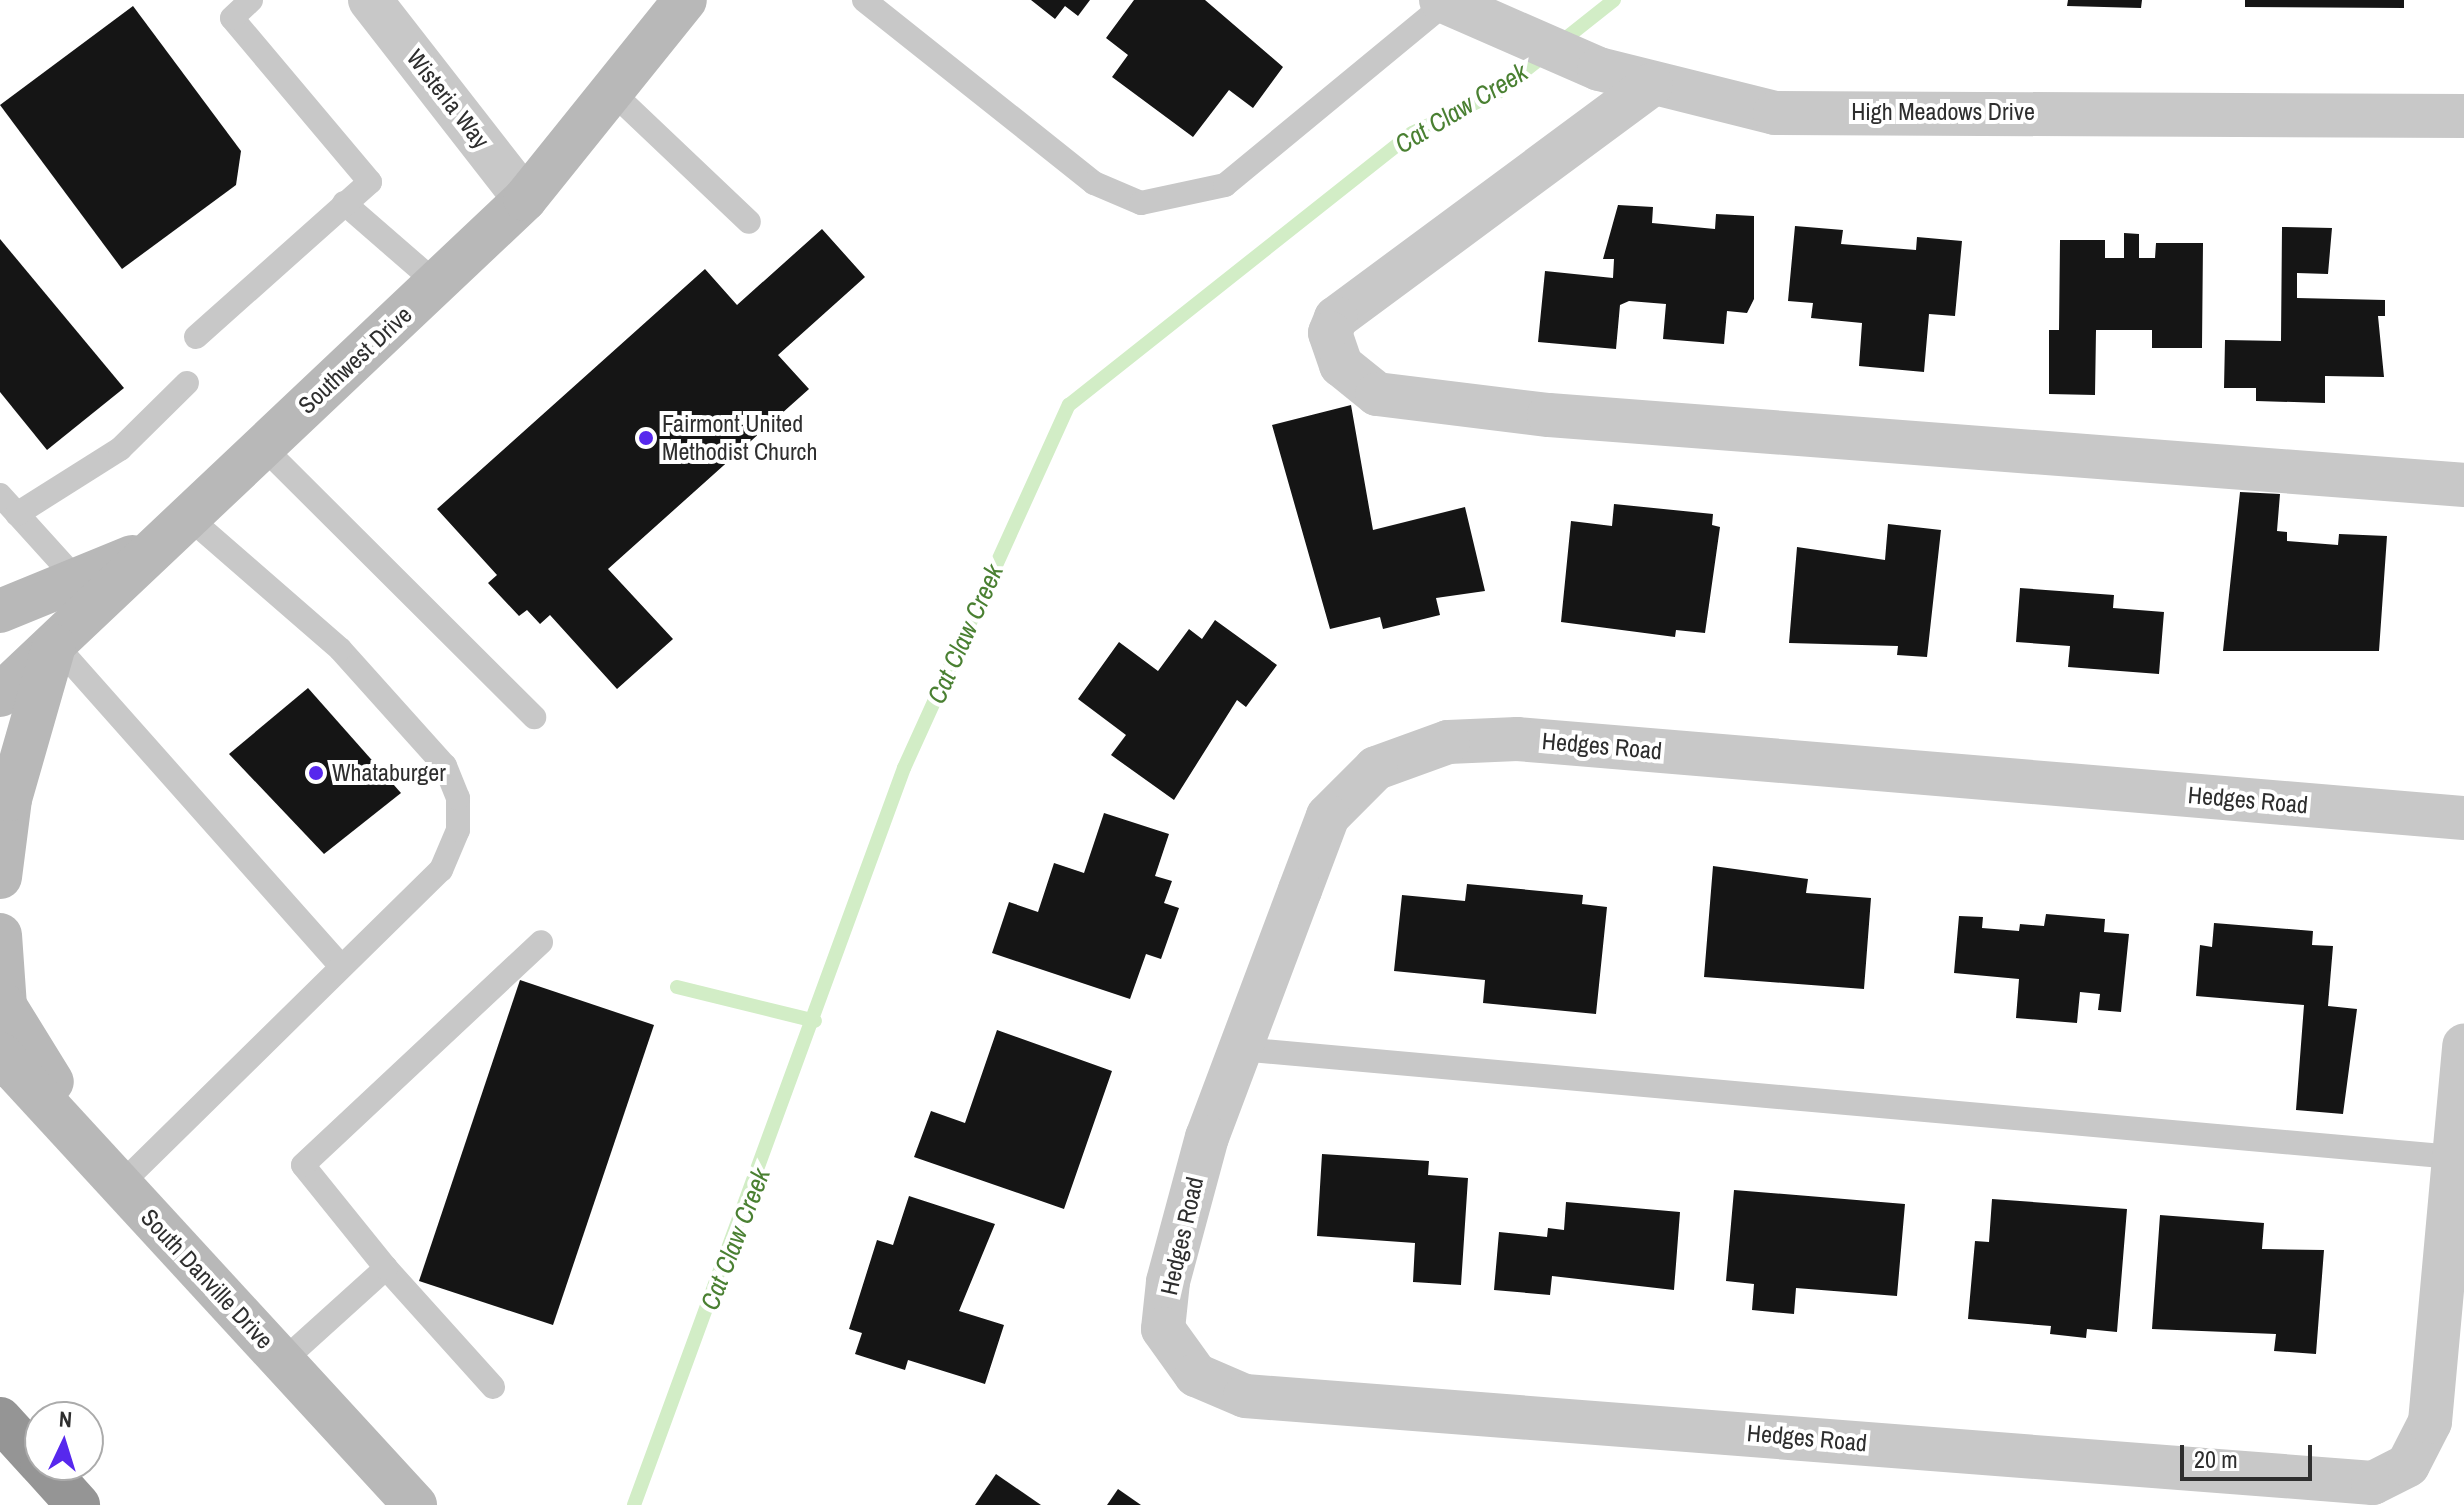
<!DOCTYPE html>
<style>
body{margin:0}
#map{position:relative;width:2464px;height:1505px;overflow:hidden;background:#fff;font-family:"Archivo Narrow",sans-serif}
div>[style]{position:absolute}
.stream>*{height:14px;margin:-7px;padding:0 7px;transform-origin:7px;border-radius:7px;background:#d2edc6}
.building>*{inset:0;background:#151515}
.service>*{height:24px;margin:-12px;padding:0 12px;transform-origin:12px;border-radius:12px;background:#c8c8c8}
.minor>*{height:44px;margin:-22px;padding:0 22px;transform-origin:22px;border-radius:22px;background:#c8c8c8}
.secondary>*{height:44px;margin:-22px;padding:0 22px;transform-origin:22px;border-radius:22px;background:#b8b8b8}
.motorway>*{height:44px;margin:-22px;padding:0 22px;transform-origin:22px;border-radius:22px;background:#959595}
.dots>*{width:22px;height:22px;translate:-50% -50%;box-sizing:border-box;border:4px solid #fff;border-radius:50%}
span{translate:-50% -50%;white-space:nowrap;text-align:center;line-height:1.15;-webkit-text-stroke:8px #fff;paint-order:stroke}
.street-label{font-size:24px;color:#2e2e2e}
.poi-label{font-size:24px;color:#2e2e2e}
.left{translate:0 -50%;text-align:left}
.water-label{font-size:26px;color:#4a8032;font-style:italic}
.north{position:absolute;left:24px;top:1401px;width:80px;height:80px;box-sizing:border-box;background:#fff;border:2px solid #ababab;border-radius:50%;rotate:4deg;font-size:22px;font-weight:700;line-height:32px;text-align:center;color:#2e2e2e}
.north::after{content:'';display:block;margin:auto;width:28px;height:36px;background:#5728ed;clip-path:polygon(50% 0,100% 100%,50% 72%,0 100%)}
.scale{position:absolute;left:2180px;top:1445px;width:132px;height:36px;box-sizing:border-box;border:4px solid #2e2e2e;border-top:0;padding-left:10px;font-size:24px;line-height:28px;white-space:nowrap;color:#2e2e2e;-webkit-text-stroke:6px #fff;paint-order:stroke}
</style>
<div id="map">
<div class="stream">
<div style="left:677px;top:987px;width:142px;rotate:13.8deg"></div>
<div style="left:634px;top:1505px;width:785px;rotate:-69.88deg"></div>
<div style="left:904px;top:768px;width:399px;rotate:-65.6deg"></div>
<div style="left:1069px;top:405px;width:438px;rotate:-38.4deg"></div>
<div style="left:1412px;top:133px;width:95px;rotate:-25.5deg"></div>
<div style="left:1498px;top:92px;width:148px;rotate:-38.4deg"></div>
</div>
<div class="building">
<div style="clip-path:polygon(1031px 0,1090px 0,1078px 16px,1065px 6px,1055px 19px)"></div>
<div style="clip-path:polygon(1134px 0,1205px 0,1283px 67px,1253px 108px,1229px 90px,1193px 137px,1112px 77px,1128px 55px,1106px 38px)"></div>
<div style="clip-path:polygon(2068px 0,2142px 0,2141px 8px,2067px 6px)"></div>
<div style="clip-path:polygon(2245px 0,2404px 0,2404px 8px,2245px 7px)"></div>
<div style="clip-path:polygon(133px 6px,241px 151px,236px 185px,122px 269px,0 105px)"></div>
<div style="clip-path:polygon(1618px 205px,1653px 207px,1652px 223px,1715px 229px,1716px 214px,1754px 216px,1754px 299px,1747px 313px,1727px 311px,1724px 344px,1663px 339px,1666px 304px,1629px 301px,1620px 305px,1616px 349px,1538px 342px,1545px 271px,1613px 278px,1614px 259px,1603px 259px)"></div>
<div style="clip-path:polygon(1795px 226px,1843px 230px,1841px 244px,1916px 250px,1917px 237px,1962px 241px,1955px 316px,1929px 314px,1924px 372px,1859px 366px,1862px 323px,1811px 318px,1813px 303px,1788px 301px)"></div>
<div style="clip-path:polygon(2282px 227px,2332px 228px,2328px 274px,2297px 273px,2297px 298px,2385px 300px,2385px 316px,2378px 316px,2384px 377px,2325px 376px,2325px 403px,2256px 401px,2256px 388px,2224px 388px,2225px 340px,2281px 341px)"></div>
<div style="clip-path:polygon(822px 229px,865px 277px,778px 355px,809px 389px,608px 569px,673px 639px,617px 689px,550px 615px,540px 624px,527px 610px,519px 616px,488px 583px,497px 575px,437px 509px,705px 269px,737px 305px)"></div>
<div style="clip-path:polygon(2124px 233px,2139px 234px,2139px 258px,2155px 258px,2156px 243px,2203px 243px,2202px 348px,2152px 348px,2152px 330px,2096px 330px,2095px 395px,2049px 394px,2049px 330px,2059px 330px,2060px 240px,2105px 240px,2105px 258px,2124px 258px)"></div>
<div style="clip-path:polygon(0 239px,124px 388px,47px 450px,0 392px)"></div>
<div style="clip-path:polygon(1351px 405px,1373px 530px,1465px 507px,1485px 591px,1436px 598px,1440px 615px,1383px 629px,1380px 617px,1330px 629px,1272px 425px)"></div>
<div style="clip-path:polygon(2240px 492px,2280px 494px,2277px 531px,2287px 532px,2287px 541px,2338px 545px,2339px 534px,2387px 536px,2379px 651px,2223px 651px)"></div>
<div style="clip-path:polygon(1614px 504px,1713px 514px,1712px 525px,1720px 527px,1705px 633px,1676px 630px,1675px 637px,1561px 622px,1571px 521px,1612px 526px)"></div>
<div style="clip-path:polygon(1888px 524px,1941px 530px,1927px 657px,1897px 655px,1898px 646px,1789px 643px,1797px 547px,1885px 560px)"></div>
<div style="clip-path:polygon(2020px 588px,2114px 595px,2113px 608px,2164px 612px,2159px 674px,2068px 667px,2070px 646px,2016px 642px)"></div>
<div style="clip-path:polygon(1215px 620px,1277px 665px,1246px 707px,1237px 700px,1174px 800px,1111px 755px,1126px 735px,1078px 699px,1119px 642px,1158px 671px,1189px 629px,1202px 639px)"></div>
<div style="clip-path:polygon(308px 688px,401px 793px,324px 854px,229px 754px)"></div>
<div style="clip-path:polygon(1104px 813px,1169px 834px,1155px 876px,1172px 881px,1164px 903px,1179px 908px,1161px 959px,1146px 954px,1130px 999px,992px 953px,1009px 902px,1038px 912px,1054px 863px,1084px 873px)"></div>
<div style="clip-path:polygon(1713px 866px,1808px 879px,1806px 893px,1871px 898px,1864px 989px,1704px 977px)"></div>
<div style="clip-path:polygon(1467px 884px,1583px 895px,1582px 904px,1607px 907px,1596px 1014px,1483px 1003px,1485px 980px,1394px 971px,1402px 895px,1465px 901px)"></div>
<div style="clip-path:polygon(2046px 914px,2105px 919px,2104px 932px,2129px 934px,2121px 1012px,2098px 1010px,2100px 994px,2080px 992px,2077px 1023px,2016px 1018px,2019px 979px,1954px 973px,1959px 916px,1983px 917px,1982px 928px,2019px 931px,2020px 924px,2044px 926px)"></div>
<div style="clip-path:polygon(2214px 923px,2313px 931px,2312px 945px,2333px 946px,2328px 1006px,2357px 1009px,2343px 1114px,2296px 1110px,2304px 1005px,2196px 996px,2200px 945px,2212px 947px)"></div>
<div style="clip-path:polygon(520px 980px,654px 1025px,553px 1325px,419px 1281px)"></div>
<div style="clip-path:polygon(997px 1030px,1112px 1071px,1064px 1209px,914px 1157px,931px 1111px,965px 1123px)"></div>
<div style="clip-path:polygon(1322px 1154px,1429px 1161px,1428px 1175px,1468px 1178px,1461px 1285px,1413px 1282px,1415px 1243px,1317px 1236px)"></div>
<div style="clip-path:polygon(1734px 1190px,1905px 1204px,1897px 1296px,1796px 1288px,1794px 1314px,1752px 1310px,1754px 1284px,1726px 1281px)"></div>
<div style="clip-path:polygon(909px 1196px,995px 1224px,959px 1311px,1004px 1325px,985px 1384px,908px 1360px,905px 1370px,855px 1354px,862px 1333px,849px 1329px,877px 1240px,893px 1245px)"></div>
<div style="clip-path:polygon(1992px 1199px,2127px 1209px,2117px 1332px,2087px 1329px,2086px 1338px,2050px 1334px,2051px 1326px,1968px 1319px,1975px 1241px,1989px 1242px)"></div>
<div style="clip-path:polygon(1566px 1202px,1680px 1212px,1674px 1290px,1552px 1276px,1550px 1295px,1494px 1290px,1499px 1232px,1547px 1237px,1548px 1228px,1564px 1230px)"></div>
<div style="clip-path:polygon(2160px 1215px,2264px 1223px,2262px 1249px,2324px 1250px,2316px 1354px,2274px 1351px,2276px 1334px,2152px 1329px)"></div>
<div style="clip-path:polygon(996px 1474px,1041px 1505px,975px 1505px)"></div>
<div style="clip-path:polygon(1118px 1489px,1141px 1505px,1107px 1505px)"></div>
</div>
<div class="service">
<div style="left:864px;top:0;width:294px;rotate:38.5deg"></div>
<div style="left:1094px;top:183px;width:51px;rotate:23.1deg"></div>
<div style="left:1141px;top:203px;width:86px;rotate:-12.1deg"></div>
<div style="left:1225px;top:185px;width:286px;rotate:-39.5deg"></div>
<div style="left:611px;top:91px;width:190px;rotate:43.5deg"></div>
<div style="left:344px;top:203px;width:122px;rotate:41deg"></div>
<div style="left:196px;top:337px;width:233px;rotate:-41.7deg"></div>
<div style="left:370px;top:182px;width:214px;rotate:-130.1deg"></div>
<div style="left:232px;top:18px;width:26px;rotate:-43deg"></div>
<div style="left:263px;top:447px;width:383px;rotate:44.9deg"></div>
<div style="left:0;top:495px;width:115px;rotate:47.8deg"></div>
<div style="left:17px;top:514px;width:122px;rotate:-32.3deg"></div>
<div style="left:120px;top:449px;width:94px;rotate:-44.6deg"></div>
<div style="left:54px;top:643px;width:433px;rotate:48.4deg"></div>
<div style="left:1240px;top:1049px;width:1218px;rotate:5.09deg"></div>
<div style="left:120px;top:1185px;width:450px;rotate:-44.5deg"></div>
<div style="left:441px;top:870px;width:43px;rotate:-67deg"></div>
<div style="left:458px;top:830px;width:32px;rotate:-90deg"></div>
<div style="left:458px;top:798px;width:35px;rotate:-112deg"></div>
<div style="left:445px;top:766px;width:157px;rotate:-131.9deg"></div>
<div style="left:340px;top:649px;width:201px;rotate:-139deg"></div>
<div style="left:386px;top:1268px;width:160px;rotate:48deg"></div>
<div style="left:283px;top:1361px;width:139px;rotate:-42.1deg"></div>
<div style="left:386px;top:1268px;width:132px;rotate:-128.9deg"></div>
<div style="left:303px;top:1165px;width:326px;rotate:-43.1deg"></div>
</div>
<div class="minor">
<div style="left:370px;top:0;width:252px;rotate:52.1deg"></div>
<div style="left:1441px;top:0;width:172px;rotate:23.6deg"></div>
<div style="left:1599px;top:69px;width:181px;rotate:14deg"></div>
<div style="left:1775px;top:113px;width:689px;rotate:0.25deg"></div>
<div style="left:1651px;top:85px;width:392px;rotate:143.5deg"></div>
<div style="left:1336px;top:318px;width:16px;rotate:112deg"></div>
<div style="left:1330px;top:333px;width:34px;rotate:71deg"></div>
<div style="left:1341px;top:365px;width:46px;rotate:38.9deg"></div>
<div style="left:1377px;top:394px;width:173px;rotate:7deg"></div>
<div style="left:1549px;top:415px;width:918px;rotate:4.37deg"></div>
<div style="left:2464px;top:818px;width:950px;rotate:-175.23deg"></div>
<div style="left:1517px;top:739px;width:69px;rotate:177.5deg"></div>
<div style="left:1448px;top:742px;width:77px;rotate:160.1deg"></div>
<div style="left:1376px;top:768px;width:68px;rotate:135deg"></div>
<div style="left:1328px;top:816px;width:79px;rotate:110.7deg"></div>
<div style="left:1300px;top:890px;width:264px;rotate:110.6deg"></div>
<div style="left:1207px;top:1137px;width:150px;rotate:105.1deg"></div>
<div style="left:1168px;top:1282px;width:47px;rotate:96.1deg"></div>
<div style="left:1163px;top:1329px;width:57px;rotate:54.3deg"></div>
<div style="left:1196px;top:1375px;width:53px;rotate:23.2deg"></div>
<div style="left:1245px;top:1396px;width:1131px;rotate:4.41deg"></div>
<div style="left:2373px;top:1483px;width:39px;rotate:-27deg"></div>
<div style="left:2408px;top:1465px;width:48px;rotate:-62.9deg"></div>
<div style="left:2430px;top:1422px;width:378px;rotate:-84.8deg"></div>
</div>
<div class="secondary">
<div style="left:0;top:611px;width:143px;rotate:-22.2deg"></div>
<div style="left:0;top:695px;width:722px;rotate:-43.37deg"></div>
<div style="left:525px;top:199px;width:255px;rotate:-51.2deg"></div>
<div style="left:0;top:877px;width:79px;rotate:-82.7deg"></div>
<div style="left:10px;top:799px;width:159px;rotate:-74deg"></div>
<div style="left:0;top:935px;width:71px;rotate:86deg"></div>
<div style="left:5px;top:1006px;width:89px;rotate:58.3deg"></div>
<div style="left:0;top:1054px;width:613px;rotate:47.38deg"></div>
</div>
<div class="motorway">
<div style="left:0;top:1419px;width:59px;rotate:47.7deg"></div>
<div style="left:42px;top:1465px;width:54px;rotate:48deg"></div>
</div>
<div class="dots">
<div style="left:646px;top:438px;background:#5728ed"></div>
<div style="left:316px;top:773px;background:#5728ed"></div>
</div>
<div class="street-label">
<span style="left:448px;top:99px;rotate:52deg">Wisteria Way</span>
<span style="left:1943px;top:112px">High Meadows Drive</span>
<span style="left:355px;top:360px;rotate:-43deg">Southwest Drive</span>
<span style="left:1602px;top:746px;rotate:5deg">Hedges Road</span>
<span style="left:2248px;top:800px;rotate:5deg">Hedges Road</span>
<span style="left:1182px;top:1236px;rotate:-77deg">Hedges Road</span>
<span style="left:207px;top:1279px;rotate:47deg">South Danville Drive</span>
<span style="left:1807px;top:1438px;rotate:5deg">Hedges Road</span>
</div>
<div class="poi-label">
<span class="left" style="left:662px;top:438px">Fairmont United<br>Methodist Church</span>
<span class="left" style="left:332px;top:773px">Whataburger</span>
</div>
<div class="water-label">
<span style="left:1461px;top:108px;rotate:-31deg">Cat Claw Creek</span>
<span style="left:965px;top:634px;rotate:-66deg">Cat Claw Creek</span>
<span style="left:735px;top:1239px;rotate:-69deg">Cat Claw Creek</span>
</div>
<div class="north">N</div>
<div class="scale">20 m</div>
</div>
